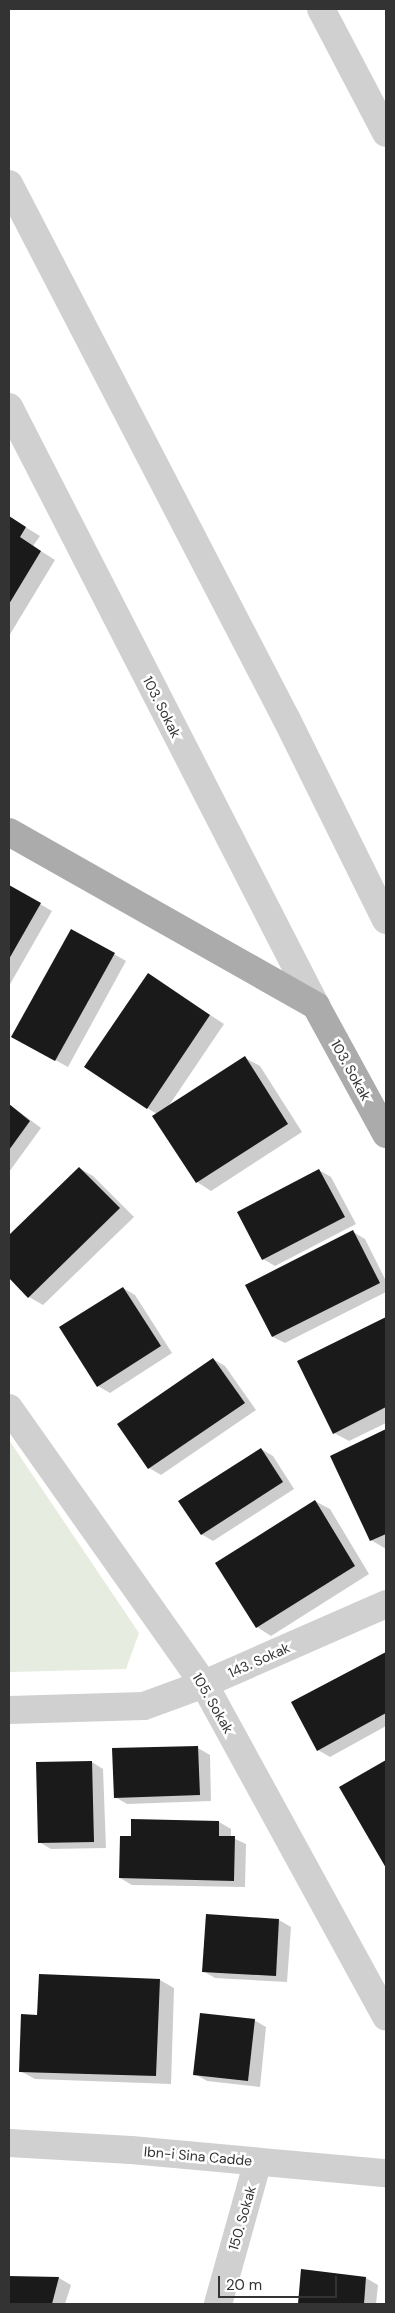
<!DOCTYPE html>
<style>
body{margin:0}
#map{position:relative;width:395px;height:2313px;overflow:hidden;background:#fff;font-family:"DM Sans",sans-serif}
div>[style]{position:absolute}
.green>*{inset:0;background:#e6ecdf}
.shadow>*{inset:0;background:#0003}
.building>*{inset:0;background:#1a1a1a}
.minor>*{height:28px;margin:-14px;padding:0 14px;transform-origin:14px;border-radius:14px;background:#d0d0d0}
.major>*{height:28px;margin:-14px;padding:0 14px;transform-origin:14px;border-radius:14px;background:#ababab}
span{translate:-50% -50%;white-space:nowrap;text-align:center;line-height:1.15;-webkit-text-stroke:5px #fff;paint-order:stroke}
.street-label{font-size:14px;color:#333}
.frame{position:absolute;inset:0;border:10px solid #333;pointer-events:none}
.scale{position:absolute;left:218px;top:2276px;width:119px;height:22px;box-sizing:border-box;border:2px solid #333;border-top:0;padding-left:6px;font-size:15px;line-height:18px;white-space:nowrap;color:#333;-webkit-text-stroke:4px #fff;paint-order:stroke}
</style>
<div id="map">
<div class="green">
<div style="clip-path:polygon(9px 1440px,139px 1633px,126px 1669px,9px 1672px)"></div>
</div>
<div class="shadow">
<div style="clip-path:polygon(9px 517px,40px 536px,33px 546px,55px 560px,9px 636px)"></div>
<div style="clip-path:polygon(9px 886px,52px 911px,9px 986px)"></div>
<div style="clip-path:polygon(114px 954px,126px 961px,68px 1067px,24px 1043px)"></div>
<div style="clip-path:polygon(149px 975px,224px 1024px,168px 1107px,245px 1058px,260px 1066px,302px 1132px,211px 1191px,197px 1182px,157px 1114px,147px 1108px)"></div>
<div style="clip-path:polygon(9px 1104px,41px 1128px,9px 1172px)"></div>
<div style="clip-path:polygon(79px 1168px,93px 1176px,134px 1217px,43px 1305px,29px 1297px,9px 1276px,9px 1237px)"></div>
<div style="clip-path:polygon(319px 1170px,331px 1177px,356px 1224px,275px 1266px,263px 1259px)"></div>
<div style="clip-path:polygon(353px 1232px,365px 1239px,386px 1281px,386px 1292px,285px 1343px,273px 1337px,247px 1286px)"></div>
<div style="clip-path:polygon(123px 1288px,135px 1295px,172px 1353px,110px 1393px,98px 1386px)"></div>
<div style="clip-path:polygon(386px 1318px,386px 1423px,349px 1441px,334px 1433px,299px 1362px)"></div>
<div style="clip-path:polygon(213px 1359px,225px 1366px,256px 1410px,161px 1475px,149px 1468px)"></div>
<div style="clip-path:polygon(386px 1431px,386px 1549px,371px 1540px,331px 1456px)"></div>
<div style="clip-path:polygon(261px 1449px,273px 1456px,294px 1489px,213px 1541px,201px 1534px)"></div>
<div style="clip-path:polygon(315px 1501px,330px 1509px,369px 1574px,271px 1636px,257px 1627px)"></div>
<div style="clip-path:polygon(386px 1653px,386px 1726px,330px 1757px,318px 1750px,293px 1703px)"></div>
<div style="clip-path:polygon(198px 1748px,210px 1755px,211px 1801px,127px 1804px,115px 1797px)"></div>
<div style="clip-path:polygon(92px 1762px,103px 1769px,106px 1848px,51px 1849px,39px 1842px)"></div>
<div style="clip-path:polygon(386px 1762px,386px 1865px,341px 1787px)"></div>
<div style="clip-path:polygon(133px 1820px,219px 1822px,231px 1829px,231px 1837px,246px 1844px,245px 1887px,132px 1885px,120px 1878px,132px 1838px)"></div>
<div style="clip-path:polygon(207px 1915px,279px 1920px,291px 1927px,287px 1982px,215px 1978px,203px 1971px)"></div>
<div style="clip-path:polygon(160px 1980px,174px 1988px,171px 2084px,35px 2079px,20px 2071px,39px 2017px)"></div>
<div style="clip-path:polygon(254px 2020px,266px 2027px,260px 2087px,207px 2081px,195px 2074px)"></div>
<div style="clip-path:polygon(303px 2271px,366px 2278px,378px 2285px,376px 2304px,299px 2304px)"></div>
<div style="clip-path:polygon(9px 2277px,59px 2278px,71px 2285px,65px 2304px,9px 2304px)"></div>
</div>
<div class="building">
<div style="clip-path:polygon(9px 516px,26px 527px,20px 537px,41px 551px,9px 604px)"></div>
<div style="clip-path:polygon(9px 885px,41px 903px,9px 959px)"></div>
<div style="clip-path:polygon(71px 929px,115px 953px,55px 1061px,11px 1037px)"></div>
<div style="clip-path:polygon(148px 973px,210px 1015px,147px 1109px,84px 1067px)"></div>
<div style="clip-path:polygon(245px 1056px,288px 1124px,196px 1183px,152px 1116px)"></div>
<div style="clip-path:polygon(9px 1104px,30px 1121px,9px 1150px)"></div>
<div style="clip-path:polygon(79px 1167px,120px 1208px,28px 1298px,9px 1278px,9px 1235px)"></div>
<div style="clip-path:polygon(319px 1169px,345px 1217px,262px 1260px,237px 1212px)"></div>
<div style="clip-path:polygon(353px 1230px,380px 1283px,272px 1337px,245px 1285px)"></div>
<div style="clip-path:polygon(123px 1287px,161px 1346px,97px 1387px,59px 1327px)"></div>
<div style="clip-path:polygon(386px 1317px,386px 1407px,333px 1434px,297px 1361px)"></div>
<div style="clip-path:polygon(213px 1358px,245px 1403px,148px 1469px,117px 1424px)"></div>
<div style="clip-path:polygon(386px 1429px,386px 1534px,370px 1541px,330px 1456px)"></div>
<div style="clip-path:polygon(261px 1448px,283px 1482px,201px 1535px,178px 1501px)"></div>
<div style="clip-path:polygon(315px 1500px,355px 1566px,256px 1628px,215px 1563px)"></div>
<div style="clip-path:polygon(386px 1652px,386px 1713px,317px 1751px,291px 1702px)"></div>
<div style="clip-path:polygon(198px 1746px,200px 1795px,114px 1798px,112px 1748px)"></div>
<div style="clip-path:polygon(386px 1760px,386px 1868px,339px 1787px)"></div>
<div style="clip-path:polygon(92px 1761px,94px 1842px,38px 1843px,36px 1762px)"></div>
<div style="clip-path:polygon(131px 1819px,219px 1821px,219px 1836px,235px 1836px,234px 1881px,119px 1878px,120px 1836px,131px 1836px)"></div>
<div style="clip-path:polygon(206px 1914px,279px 1919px,276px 1976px,202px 1972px)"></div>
<div style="clip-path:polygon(39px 1974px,160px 1979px,156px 2076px,19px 2072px,21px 2014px,37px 2015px)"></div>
<div style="clip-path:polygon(200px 2013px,255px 2019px,248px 2081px,193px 2075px)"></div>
<div style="clip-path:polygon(301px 2269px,366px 2277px,364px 2304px,298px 2304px)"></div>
<div style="clip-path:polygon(9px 2276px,59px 2277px,52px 2304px,9px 2304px)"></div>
</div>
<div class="minor">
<div style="left:321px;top:9px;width:140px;rotate:62.3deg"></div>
<div style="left:9px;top:184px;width:604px;rotate:62.59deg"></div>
<div style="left:287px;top:720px;width:223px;rotate:63.7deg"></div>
<div style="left:9px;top:407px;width:673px;rotate:62.86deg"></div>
<div style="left:9px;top:1408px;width:338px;rotate:54.8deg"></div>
<div style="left:204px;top:1684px;width:379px;rotate:61.3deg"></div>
<div style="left:9px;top:1710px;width:135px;rotate:-1.7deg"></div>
<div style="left:144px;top:1706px;width:64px;rotate:-20.1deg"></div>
<div style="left:204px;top:1684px;width:199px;rotate:-23.7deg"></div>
<div style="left:9px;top:2143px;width:122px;rotate:3.3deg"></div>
<div style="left:131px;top:2150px;width:256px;rotate:5.2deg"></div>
<div style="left:218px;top:2304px;width:148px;rotate:-74.4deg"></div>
</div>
<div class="major">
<div style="left:9px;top:832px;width:353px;rotate:29.5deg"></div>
<div style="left:316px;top:1006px;width:146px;rotate:61.3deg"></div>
</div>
<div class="street-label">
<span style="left:162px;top:707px;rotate:63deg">103. Sokak</span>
<span style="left:351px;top:1070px;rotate:61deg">103. Sokak</span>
<span style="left:259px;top:1660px;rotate:-24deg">143. Sokak</span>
<span style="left:213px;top:1703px;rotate:60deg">105. Sokak</span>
<span style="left:198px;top:2156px;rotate:5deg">Ibn-i Sina Cadde</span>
<span style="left:242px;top:2218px;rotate:-74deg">150. Sokak</span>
</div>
<div class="frame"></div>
<div class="scale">20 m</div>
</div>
